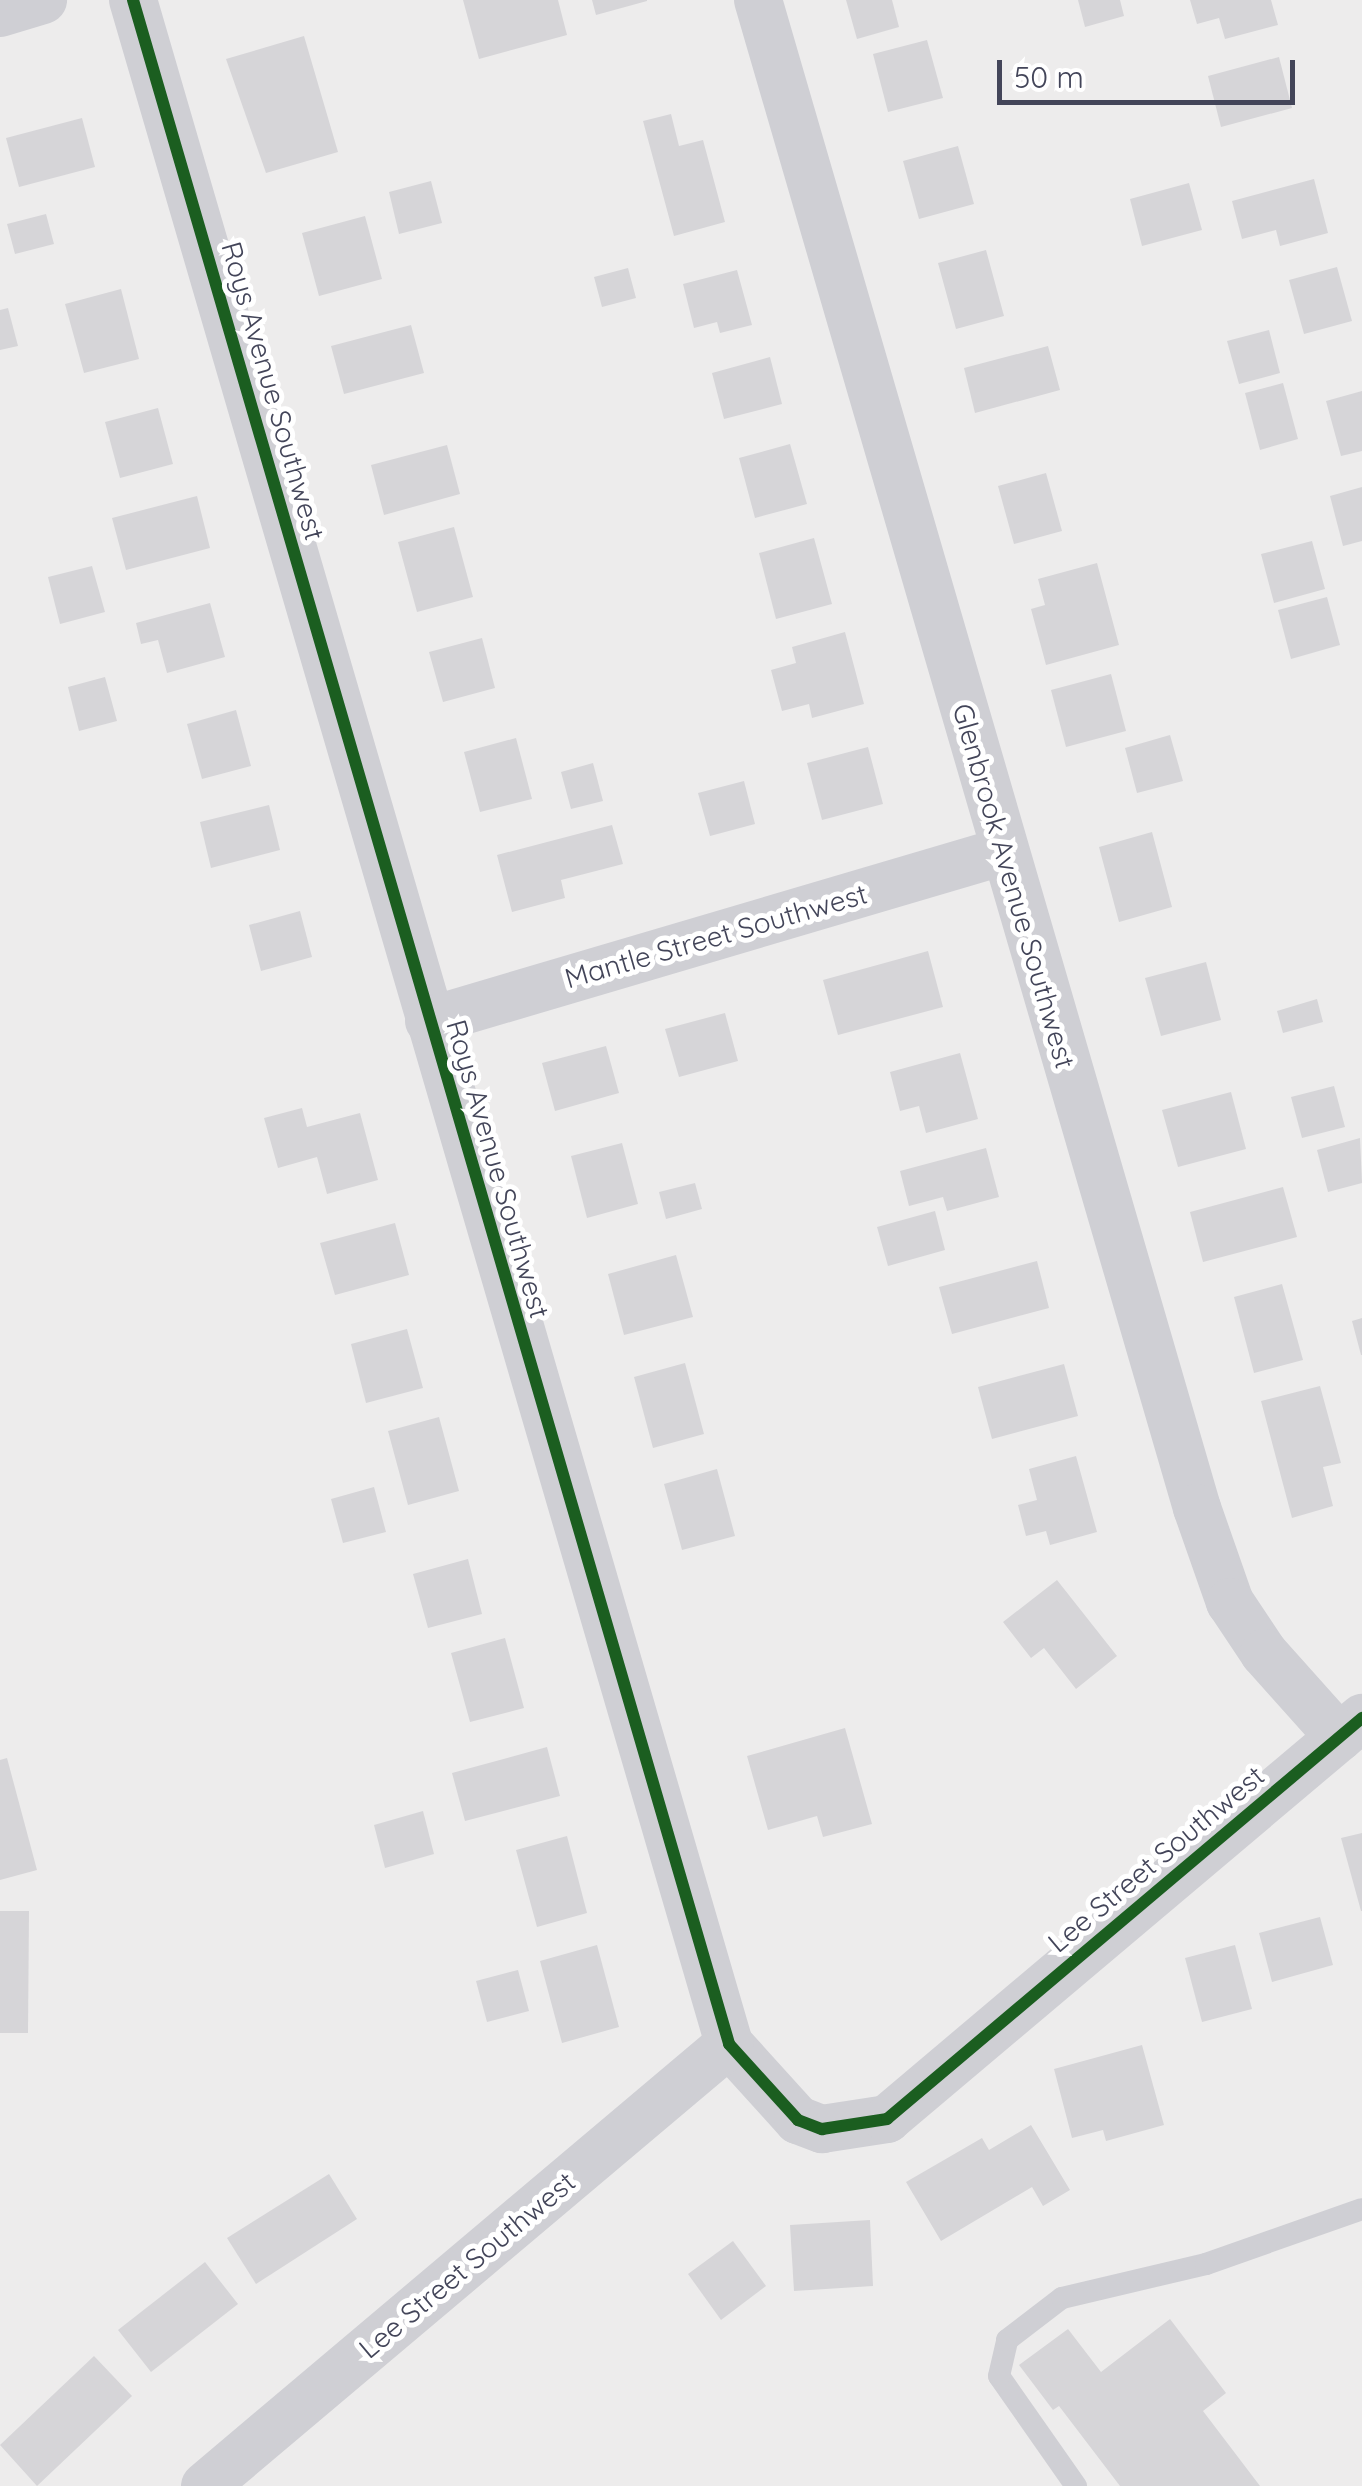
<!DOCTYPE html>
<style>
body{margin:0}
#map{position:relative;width:1362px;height:2486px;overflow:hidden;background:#edecec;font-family:Quicksand,sans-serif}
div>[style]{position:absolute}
.building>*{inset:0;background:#d6d5d8}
.lane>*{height:22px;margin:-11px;padding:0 11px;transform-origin:11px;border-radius:11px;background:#cfcfd4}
.street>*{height:48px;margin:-24px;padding:0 24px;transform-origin:24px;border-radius:24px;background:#cfcfd4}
.cycleway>*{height:12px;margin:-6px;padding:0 6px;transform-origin:6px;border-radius:6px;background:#1b5e20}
span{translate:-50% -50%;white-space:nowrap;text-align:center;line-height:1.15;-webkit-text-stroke:10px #fff;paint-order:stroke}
.street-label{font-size:28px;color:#434559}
.scale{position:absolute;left:997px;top:60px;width:298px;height:45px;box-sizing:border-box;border:5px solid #434559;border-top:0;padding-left:12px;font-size:30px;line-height:35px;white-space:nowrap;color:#434559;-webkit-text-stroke:8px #fff;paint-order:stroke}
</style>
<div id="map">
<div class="building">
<div style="clip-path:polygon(463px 0,558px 0,567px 35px,479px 59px)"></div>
<div style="clip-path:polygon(592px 0,647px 0,647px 1px,596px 15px)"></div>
<div style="clip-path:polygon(846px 0,892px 0,899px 27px,857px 39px)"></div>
<div style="clip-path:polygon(1078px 0,1120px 0,1124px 16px,1085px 27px)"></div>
<div style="clip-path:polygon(1190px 0,1271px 0,1278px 25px,1225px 39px,1219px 18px,1197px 24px)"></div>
<div style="clip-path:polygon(304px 36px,338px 152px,266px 173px,226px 59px)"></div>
<div style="clip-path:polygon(927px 40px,943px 98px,888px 112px,873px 54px)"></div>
<div style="clip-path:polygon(1279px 57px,1292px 108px,1221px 127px,1208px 76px)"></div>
<div style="clip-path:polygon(671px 114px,679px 146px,703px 140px,725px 222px,674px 236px,643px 121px)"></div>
<div style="clip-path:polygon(82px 118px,95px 167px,19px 187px,6px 138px)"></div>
<div style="clip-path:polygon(958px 146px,974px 204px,919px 219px,903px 161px)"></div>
<div style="clip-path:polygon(1314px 179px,1328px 233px,1280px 246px,1276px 230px,1242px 239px,1232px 201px)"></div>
<div style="clip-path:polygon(431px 181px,442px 223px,399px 234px,389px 192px)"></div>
<div style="clip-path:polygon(1189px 183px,1202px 230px,1142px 246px,1130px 199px)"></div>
<div style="clip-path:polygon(46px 214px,54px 244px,15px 254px,7px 224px)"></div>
<div style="clip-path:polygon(365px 216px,382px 279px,319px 296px,302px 233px)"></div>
<div style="clip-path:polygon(986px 250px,1004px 316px,956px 329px,938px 263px)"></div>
<div style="clip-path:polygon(1337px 267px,1352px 321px,1304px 334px,1289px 280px)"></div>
<div style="clip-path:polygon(628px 268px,636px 298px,602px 307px,594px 277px)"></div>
<div style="clip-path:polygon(737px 270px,752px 325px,720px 333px,717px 322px,694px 328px,683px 284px)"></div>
<div style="clip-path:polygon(121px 289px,139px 359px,84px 373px,65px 304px)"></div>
<div style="clip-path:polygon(8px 308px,18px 346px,0 350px,0 310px)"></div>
<div style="clip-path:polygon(411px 325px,424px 373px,344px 394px,331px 346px)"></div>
<div style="clip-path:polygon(1269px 330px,1280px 373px,1239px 384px,1227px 341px)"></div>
<div style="clip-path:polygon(1048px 346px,1060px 390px,975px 413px,964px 368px)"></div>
<div style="clip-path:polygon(770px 357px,782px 404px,724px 419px,712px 373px)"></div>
<div style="clip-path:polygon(1283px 383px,1298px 439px,1260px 450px,1245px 393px)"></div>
<div style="clip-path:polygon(1362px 391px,1362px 451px,1341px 456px,1326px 401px)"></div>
<div style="clip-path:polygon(158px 408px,173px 464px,120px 478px,105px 422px)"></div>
<div style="clip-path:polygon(790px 444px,807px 504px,755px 518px,739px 458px)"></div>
<div style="clip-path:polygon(447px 445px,460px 494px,384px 515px,371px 465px)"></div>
<div style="clip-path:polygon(1046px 473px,1062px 531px,1014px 544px,998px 486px)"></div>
<div style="clip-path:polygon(1362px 487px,1362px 541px,1343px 546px,1330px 496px)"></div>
<div style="clip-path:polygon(197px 496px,210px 548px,126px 570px,112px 518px)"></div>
<div style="clip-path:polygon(454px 527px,473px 597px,417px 612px,398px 542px)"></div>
<div style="clip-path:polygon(814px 538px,832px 604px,776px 619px,759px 553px)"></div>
<div style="clip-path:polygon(1312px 541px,1325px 589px,1274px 603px,1261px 554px)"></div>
<div style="clip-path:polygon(1097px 563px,1119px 645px,1046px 665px,1031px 609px,1045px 605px,1038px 579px)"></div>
<div style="clip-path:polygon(92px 566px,105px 612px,60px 624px,48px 577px)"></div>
<div style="clip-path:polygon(1327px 597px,1340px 645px,1291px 659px,1278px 610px)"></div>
<div style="clip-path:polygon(210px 603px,225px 657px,167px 673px,158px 640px,141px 644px,136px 623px)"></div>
<div style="clip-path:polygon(845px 632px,864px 704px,812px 718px,809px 704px,782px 711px,771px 670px,796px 663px,792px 647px)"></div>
<div style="clip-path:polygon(482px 638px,495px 688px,443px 702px,429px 652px)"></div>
<div style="clip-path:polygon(1111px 674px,1126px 731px,1066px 747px,1051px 690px)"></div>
<div style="clip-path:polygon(105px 677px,117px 721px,79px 731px,68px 687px)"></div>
<div style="clip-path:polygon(236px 710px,251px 766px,202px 779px,187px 724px)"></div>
<div style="clip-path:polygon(1170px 735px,1183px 781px,1137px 793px,1125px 748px)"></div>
<div style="clip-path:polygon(516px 738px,532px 799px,480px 812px,464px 752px)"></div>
<div style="clip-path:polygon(868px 747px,883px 804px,822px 820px,807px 763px)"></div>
<div style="clip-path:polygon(593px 763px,603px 801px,571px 809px,561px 772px)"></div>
<div style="clip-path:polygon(744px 781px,755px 824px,710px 836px,698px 793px)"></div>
<div style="clip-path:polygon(269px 805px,280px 850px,211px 868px,200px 822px)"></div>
<div style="clip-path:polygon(612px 825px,623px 864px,561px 880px,565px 898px,512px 912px,497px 855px)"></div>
<div style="clip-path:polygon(1152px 832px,1172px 907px,1119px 922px,1099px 847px)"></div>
<div style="clip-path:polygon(300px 911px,312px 957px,261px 971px,249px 925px)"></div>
<div style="clip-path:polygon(928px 951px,943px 1007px,838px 1035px,823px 980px)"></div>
<div style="clip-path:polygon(1206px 962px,1221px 1020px,1161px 1036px,1145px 978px)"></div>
<div style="clip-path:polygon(1317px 999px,1323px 1022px,1283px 1033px,1277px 1011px)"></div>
<div style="clip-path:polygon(725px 1013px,738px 1061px,679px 1077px,665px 1029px)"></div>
<div style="clip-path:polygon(606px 1046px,619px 1093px,555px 1111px,542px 1063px)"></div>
<div style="clip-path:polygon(960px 1053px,978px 1119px,926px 1133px,919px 1106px,900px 1111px,890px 1072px)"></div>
<div style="clip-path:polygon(1334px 1086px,1345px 1127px,1302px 1138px,1291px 1097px)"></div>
<div style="clip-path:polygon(1231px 1092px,1246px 1149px,1178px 1167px,1162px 1110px)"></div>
<div style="clip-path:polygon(302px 1108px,307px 1127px,360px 1113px,378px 1180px,327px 1194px,317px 1157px,278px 1168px,264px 1118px)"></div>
<div style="clip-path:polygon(1360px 1138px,1362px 1183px,1328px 1192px,1317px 1150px)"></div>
<div style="clip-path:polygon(622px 1143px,638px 1204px,587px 1218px,571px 1156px)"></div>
<div style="clip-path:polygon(986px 1148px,999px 1197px,947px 1211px,943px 1197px,909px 1206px,900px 1171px)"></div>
<div style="clip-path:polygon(695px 1183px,702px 1209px,666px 1219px,659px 1192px)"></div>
<div style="clip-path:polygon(1283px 1187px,1297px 1237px,1203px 1262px,1190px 1212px)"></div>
<div style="clip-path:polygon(935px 1211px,945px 1250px,888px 1266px,877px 1227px)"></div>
<div style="clip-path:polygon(395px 1223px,409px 1275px,335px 1295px,320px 1243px)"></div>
<div style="clip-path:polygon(676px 1255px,693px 1317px,624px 1335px,608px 1274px)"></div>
<div style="clip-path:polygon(1037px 1261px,1049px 1308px,952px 1334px,939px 1287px)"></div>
<div style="clip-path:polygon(1282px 1284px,1303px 1360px,1254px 1373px,1234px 1297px)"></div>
<div style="clip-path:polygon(1362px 1318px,1362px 1355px,1361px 1355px,1352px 1321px)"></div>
<div style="clip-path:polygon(407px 1329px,423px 1388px,366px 1403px,351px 1344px)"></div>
<div style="clip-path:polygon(685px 1363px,704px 1434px,653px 1448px,634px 1377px)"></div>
<div style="clip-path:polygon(1064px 1364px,1078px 1416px,992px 1439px,978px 1387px)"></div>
<div style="clip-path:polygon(1320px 1386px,1341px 1463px,1323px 1467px,1333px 1506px,1292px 1518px,1261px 1401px)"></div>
<div style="clip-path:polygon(439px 1417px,459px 1491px,408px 1505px,388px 1431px)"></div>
<div style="clip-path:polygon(1076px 1456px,1097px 1532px,1050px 1545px,1046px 1531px,1026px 1536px,1018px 1505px,1037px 1500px,1029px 1469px)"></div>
<div style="clip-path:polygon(717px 1469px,735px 1536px,682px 1550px,664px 1484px)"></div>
<div style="clip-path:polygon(374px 1487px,386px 1532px,343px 1543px,331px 1499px)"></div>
<div style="clip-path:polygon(468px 1559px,482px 1614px,428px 1628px,413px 1574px)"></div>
<div style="clip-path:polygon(1057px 1580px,1117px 1656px,1076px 1689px,1044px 1648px,1031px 1658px,1003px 1622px)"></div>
<div style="clip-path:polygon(505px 1638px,524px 1708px,470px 1722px,451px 1653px)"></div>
<div style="clip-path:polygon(845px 1728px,872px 1824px,823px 1837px,817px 1816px,768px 1830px,747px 1756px)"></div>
<div style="clip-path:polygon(547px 1747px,560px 1796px,465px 1821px,452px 1773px)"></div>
<div style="clip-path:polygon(7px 1758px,37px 1870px,0 1880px,0 1760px)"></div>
<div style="clip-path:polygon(423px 1811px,434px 1854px,385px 1868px,374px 1825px)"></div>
<div style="clip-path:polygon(1362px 1833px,1362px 1911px,1361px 1911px,1341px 1838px)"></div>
<div style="clip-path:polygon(567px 1836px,587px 1913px,537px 1927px,516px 1850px)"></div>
<div style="clip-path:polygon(0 1911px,29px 1911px,28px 2033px,0 2033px)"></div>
<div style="clip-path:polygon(1320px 1917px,1333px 1965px,1272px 1982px,1259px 1933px)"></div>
<div style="clip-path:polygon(597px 1945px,619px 2027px,562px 2043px,540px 1961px)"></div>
<div style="clip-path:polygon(1235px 1945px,1252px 2009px,1202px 2022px,1185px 1958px)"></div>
<div style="clip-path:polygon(518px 1970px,529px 2011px,487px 2022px,476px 1981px)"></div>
<div style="clip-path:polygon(1142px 2045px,1164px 2125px,1106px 2141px,1103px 2130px,1072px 2138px,1054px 2069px)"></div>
<div style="clip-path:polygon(1031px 2125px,1070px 2190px,1043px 2206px,1032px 2187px,941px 2241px,906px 2182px,982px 2138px,989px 2150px)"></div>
<div style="clip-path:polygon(329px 2174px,357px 2219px,256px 2284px,227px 2238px)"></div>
<div style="clip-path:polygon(870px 2220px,873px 2286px,794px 2291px,790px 2225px)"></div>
<div style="clip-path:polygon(733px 2241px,766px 2286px,721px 2320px,688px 2274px)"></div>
<div style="clip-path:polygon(205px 2262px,238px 2304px,151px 2372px,118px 2330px)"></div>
<div style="clip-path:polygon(1170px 2319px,1226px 2393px,1203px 2411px,1260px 2486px,1120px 2486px,1059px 2406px,1053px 2410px,1019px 2365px,1068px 2329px,1101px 2372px)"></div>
<div style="clip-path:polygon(94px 2356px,132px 2396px,37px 2486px,0 2445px)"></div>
</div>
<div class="lane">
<div style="left:1076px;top:2486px;width:134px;rotate:-125deg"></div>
<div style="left:999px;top:2376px;width:37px;rotate:-77deg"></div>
<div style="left:1007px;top:2340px;width:69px;rotate:-37.4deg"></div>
<div style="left:1062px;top:2298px;width:148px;rotate:-13.3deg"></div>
<div style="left:1206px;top:2264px;width:165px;rotate:-19.4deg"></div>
</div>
<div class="street">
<div style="left:133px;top:0;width:2129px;rotate:73.74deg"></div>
<div style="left:729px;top:2044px;width:103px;rotate:47.8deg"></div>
<div style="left:798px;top:2120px;width:26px;rotate:21deg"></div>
<div style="left:822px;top:2129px;width:66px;rotate:-8.7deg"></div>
<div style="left:887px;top:2119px;width:622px;rotate:-40.17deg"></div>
<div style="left:758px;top:0;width:1571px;rotate:73.77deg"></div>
<div style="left:1197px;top:1508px;width:100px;rotate:70.7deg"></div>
<div style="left:1230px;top:1602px;width:61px;rotate:56.3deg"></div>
<div style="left:1264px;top:1653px;width:113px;rotate:48.2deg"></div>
<div style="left:0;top:13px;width:45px;rotate:-16.8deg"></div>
<div style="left:429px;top:1021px;width:600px;rotate:-16.47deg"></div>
<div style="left:205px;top:2486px;width:686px;rotate:-40.15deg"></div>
</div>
<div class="cycleway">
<div style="left:133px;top:0;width:2129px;rotate:73.74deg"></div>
<div style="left:729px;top:2044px;width:103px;rotate:47.8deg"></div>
<div style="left:798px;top:2120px;width:26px;rotate:21deg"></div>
<div style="left:822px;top:2129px;width:66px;rotate:-8.7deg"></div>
<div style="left:887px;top:2119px;width:622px;rotate:-40.17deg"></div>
</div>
<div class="street-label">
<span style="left:273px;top:391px;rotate:74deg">Roys Avenue Southwest</span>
<span style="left:1014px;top:886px;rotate:74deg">Glenbrook Avenue Southwest</span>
<span style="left:716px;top:936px;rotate:-16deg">Mantle Street Southwest</span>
<span style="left:498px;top:1169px;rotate:74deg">Roys Avenue Southwest</span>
<span style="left:1156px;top:1859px;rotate:-40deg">Lee Street Southwest</span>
<span style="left:467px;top:2265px;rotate:-40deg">Lee Street Southwest</span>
</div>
<div class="scale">50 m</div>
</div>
